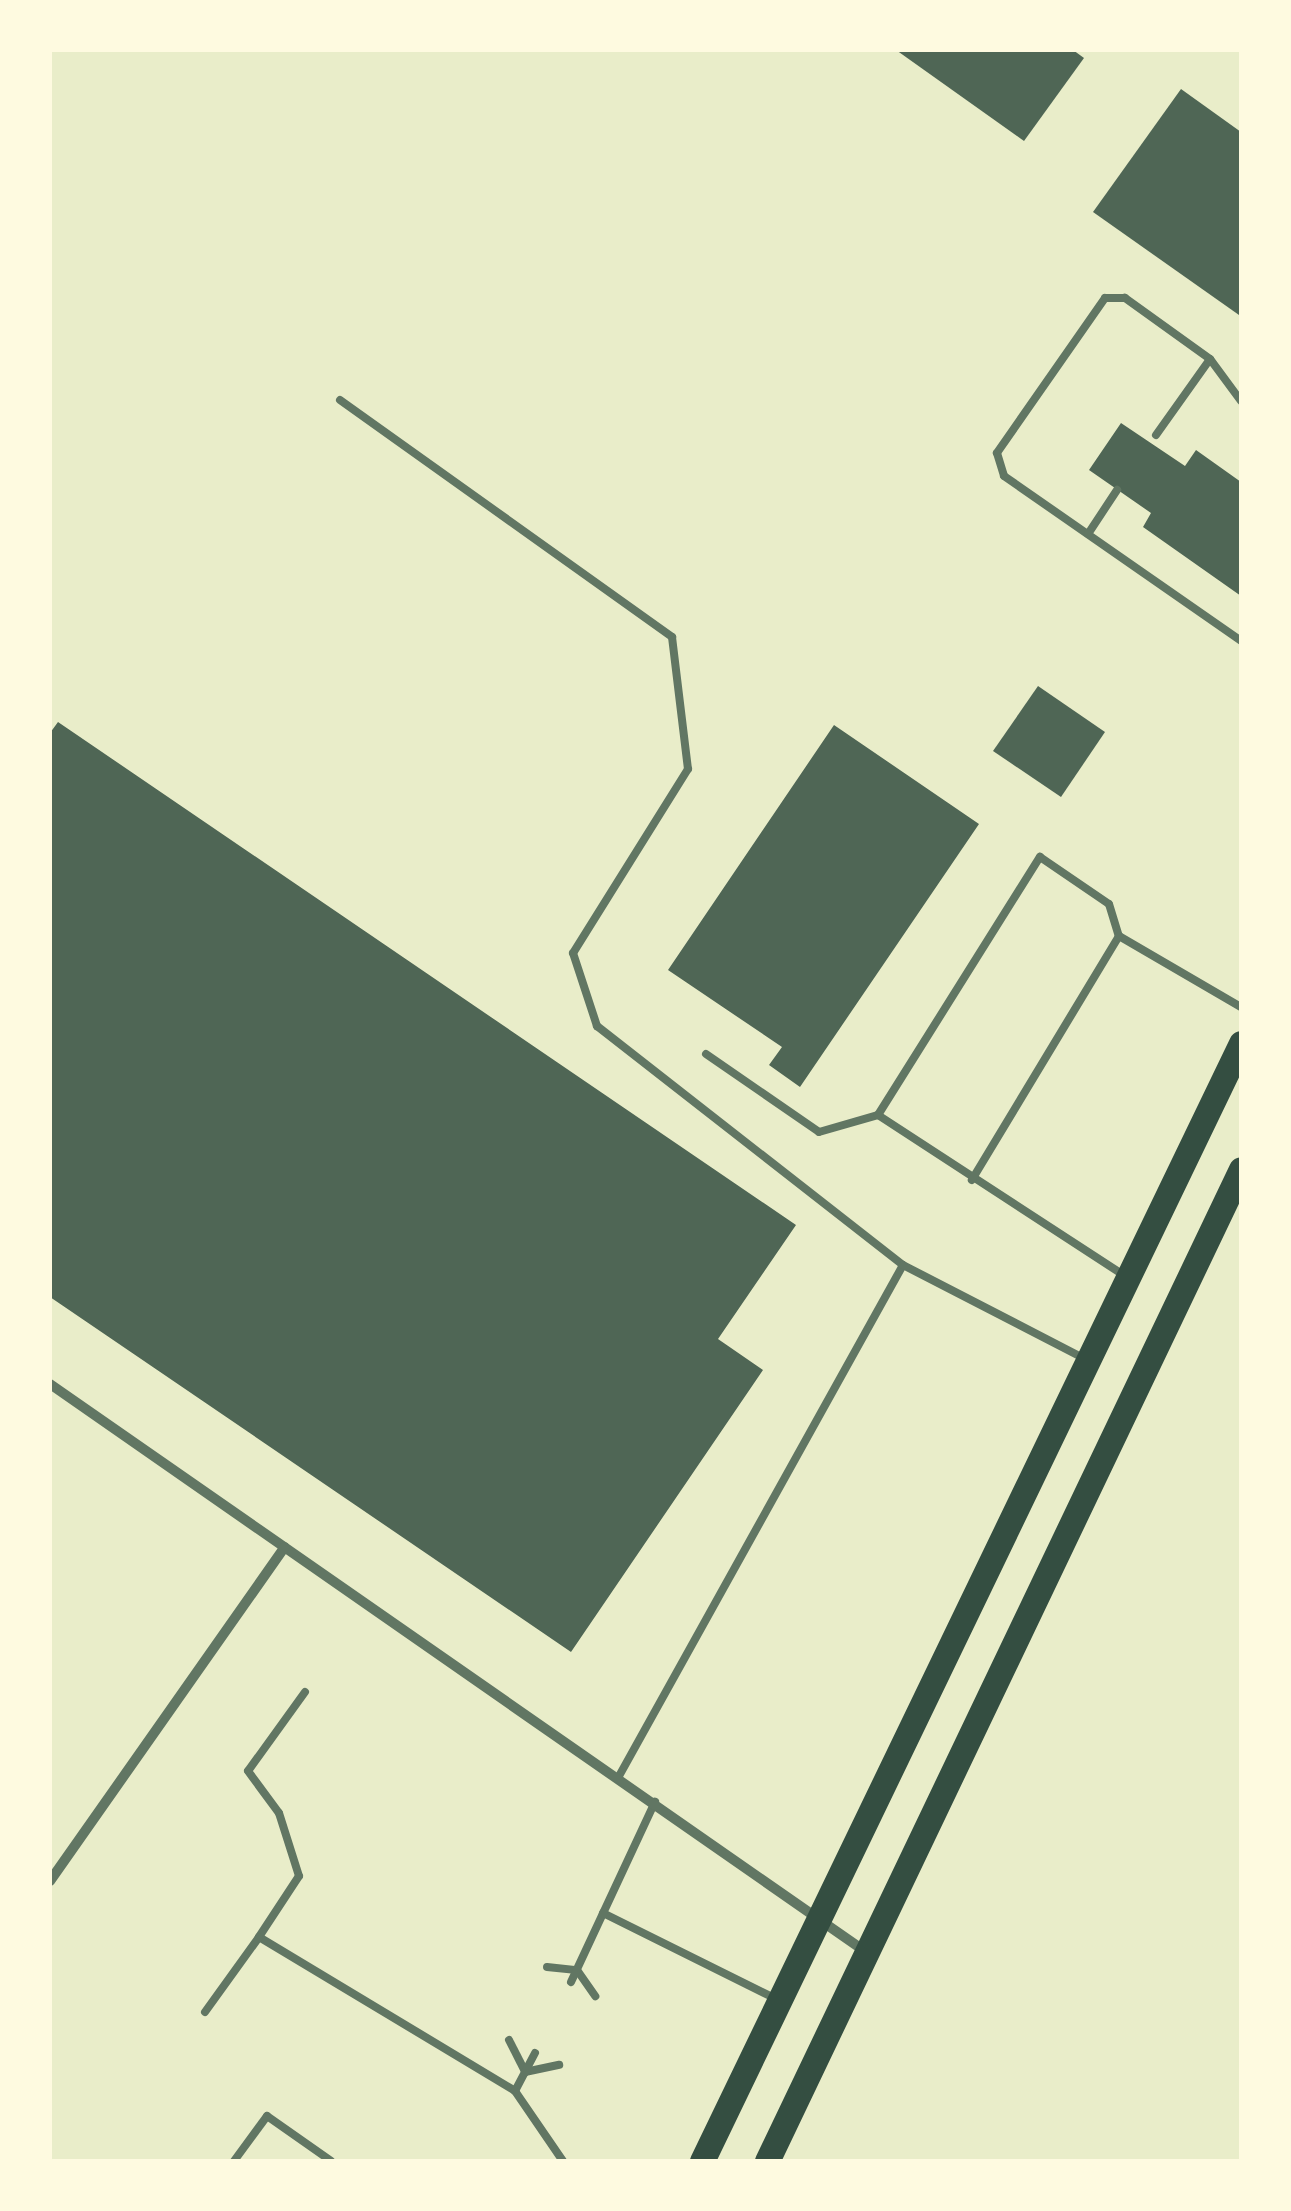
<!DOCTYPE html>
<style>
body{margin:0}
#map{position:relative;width:1291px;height:2211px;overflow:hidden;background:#e9edc9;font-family:"Zilla Slab",serif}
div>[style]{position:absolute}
.building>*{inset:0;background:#4f6655}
.service>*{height:8px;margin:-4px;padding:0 4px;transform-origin:4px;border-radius:4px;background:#617663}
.minor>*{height:10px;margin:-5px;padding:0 5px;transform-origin:5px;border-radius:5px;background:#617663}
.primary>*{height:25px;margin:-12.5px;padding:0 12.5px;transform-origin:12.5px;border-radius:12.5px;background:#344e41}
span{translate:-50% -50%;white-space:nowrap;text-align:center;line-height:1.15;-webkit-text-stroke:8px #fefae0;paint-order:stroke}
.frame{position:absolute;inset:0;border:52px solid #fefae0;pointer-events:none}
</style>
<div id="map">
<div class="building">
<div style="clip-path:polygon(896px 50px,1073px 50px,1084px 58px,1024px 141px)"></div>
<div style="clip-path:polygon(1181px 89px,1241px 132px,1239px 315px,1093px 212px)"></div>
<div style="clip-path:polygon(1121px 423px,1185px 466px,1196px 450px,1241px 482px,1241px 596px,1143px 527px,1151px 513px,1089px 470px)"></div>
<div style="clip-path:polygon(1038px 686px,1105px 732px,1061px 797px,993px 751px)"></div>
<div style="clip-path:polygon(58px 722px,796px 1225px,718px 1339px,763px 1370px,571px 1652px,50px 1297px,50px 733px)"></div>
<div style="clip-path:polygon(834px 725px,979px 824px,800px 1087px,769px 1065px,782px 1047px,668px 970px)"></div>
</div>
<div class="service">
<div style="left:340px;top:400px;width:408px;rotate:35.5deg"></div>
<div style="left:672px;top:637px;width:133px;rotate:83.1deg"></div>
<div style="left:688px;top:769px;width:217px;rotate:122deg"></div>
<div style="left:573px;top:953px;width:77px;rotate:71.8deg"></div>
<div style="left:597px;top:1026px;width:388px;rotate:38deg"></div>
<div style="left:903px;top:1265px;width:585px;rotate:119.06deg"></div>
<div style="left:1241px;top:401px;width:52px;rotate:-126.4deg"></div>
<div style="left:1210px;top:359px;width:105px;rotate:-144.3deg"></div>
<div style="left:1125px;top:298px;width:20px;rotate:180deg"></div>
<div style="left:1105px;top:298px;width:189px;rotate:124.9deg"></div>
<div style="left:997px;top:453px;width:24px;rotate:73deg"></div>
<div style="left:1004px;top:476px;width:289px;rotate:34.8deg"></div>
<div style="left:1156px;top:435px;width:93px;rotate:-54.6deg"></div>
<div style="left:1088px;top:534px;width:53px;rotate:-56.6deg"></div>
<div style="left:1119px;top:936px;width:141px;rotate:30.2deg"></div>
<div style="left:706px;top:1054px;width:137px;rotate:34.6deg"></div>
<div style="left:819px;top:1132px;width:61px;rotate:-16.1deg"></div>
<div style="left:878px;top:1115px;width:291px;rotate:33.1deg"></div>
<div style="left:878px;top:1115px;width:305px;rotate:-57.9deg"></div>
<div style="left:1040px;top:857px;width:83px;rotate:34.3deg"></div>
<div style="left:1109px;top:904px;width:34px;rotate:73deg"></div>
<div style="left:1119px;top:936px;width:285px;rotate:121.1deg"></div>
<div style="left:903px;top:1265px;width:205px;rotate:27.3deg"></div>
<div style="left:305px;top:1692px;width:97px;rotate:125.8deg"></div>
<div style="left:248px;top:1771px;width:52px;rotate:53.6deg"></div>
<div style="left:279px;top:1813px;width:66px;rotate:72.4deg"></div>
<div style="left:299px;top:1876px;width:73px;rotate:123.3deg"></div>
<div style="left:259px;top:1937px;width:299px;rotate:31deg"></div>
<div style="left:603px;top:1913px;width:191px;rotate:26.4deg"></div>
<div style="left:547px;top:1967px;width:30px;rotate:6deg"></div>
<div style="left:577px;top:1970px;width:32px;rotate:55deg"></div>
<div style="left:571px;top:1982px;width:199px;rotate:-65deg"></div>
<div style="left:205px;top:2012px;width:92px;rotate:-54.2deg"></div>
<div style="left:509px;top:2040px;width:36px;rotate:63deg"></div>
<div style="left:525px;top:2072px;width:35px;rotate:-12deg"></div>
<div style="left:535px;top:2053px;width:43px;rotate:117.8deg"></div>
<div style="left:515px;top:2091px;width:85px;rotate:55.6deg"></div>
<div style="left:234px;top:2161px;width:56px;rotate:-53.7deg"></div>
<div style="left:267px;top:2116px;width:78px;rotate:35.1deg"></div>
</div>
<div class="minor">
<div style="left:50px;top:1384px;width:994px;rotate:34.84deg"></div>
<div style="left:50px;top:1881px;width:408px;rotate:-54.9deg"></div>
</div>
<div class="primary">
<div style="left:702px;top:2161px;width:1241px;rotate:-64.26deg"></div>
<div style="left:767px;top:2161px;width:1099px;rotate:-64.46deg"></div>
</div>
<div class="frame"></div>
</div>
